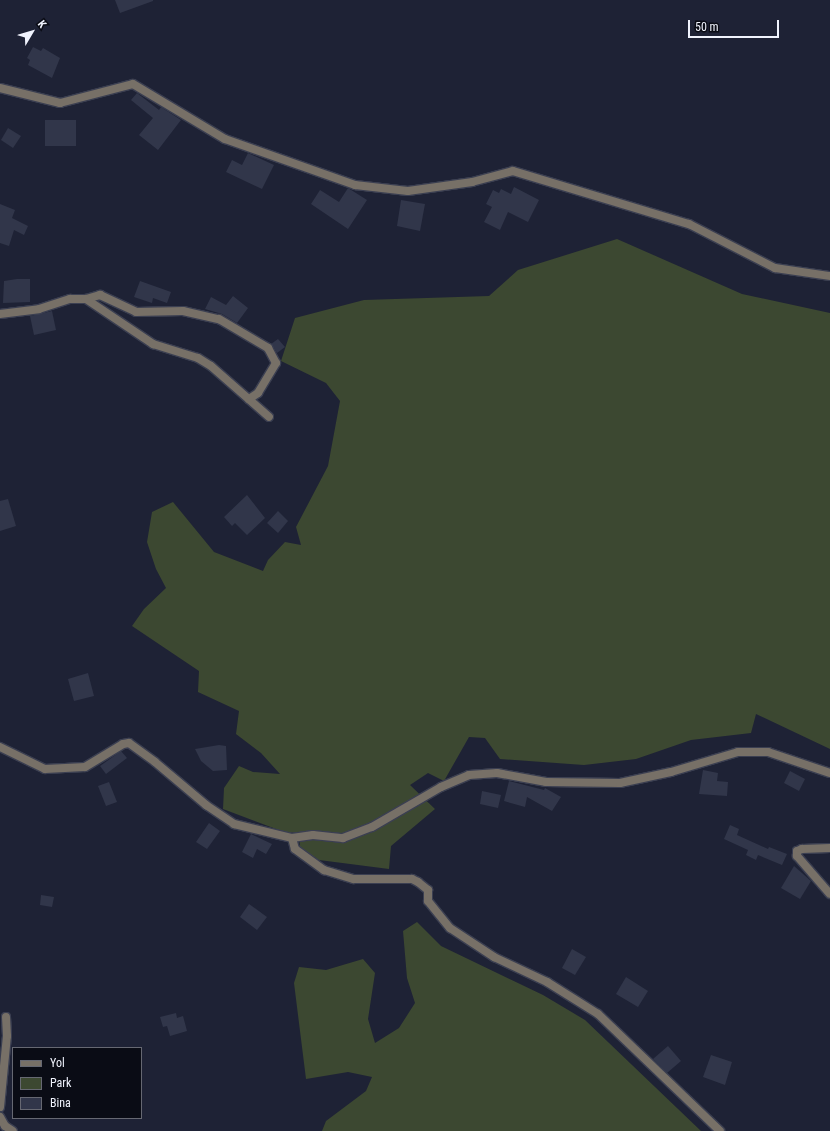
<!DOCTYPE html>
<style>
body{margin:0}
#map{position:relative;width:830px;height:1131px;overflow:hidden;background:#1e2235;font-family:"Roboto Condensed",sans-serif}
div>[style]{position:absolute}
.green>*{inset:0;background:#3c4831}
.building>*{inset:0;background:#31364a}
.roads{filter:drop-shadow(1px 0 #3b3f51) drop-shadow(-1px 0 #3b3f51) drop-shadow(0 1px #3b3f51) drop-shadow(0 -1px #3b3f51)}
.minor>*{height:8px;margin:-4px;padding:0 4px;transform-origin:4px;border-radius:4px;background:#777067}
.tertiary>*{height:8px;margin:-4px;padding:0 4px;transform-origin:4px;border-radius:4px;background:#777067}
span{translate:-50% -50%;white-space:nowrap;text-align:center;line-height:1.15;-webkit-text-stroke:3.5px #0a0c15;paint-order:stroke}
.legend{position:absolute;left:12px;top:1047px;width:130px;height:72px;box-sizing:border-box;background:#0a0c15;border:1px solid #666872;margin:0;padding:5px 7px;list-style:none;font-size:12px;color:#f0f3fd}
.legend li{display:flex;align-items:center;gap:8px;height:20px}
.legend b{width:20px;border:1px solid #666872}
.north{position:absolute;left:12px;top:12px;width:40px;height:40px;-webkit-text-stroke:3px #0a0c15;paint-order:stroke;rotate:52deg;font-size:11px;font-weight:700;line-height:16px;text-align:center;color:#f0f3fd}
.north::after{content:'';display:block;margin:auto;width:14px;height:18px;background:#f0f3fd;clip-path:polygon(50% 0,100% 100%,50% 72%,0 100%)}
.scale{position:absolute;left:688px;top:20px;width:91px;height:18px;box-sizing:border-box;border:2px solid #f0f3fd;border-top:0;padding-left:5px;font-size:12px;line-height:14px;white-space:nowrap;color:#f0f3fd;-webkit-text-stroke:3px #0a0c15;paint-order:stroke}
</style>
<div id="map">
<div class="green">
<div style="clip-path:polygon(617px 239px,742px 294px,830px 313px,830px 749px,756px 714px,751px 733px,691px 740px,636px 759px,584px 765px,500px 759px,485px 738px,469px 737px,444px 781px,428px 773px,410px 785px,435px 809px,391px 846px,389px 869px,319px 860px,300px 849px,299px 833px,284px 832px,223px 809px,224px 788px,239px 766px,253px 772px,280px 774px,261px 753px,236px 734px,239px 711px,198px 692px,199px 671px,132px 626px,144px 609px,166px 588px,156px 569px,147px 542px,152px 512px,173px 502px,214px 552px,263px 571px,268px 560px,285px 542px,301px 545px,296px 527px,328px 466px,340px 401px,326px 383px,281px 361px,295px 318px,364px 300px,489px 296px,518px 270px)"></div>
<div style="clip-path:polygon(417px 922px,441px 946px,543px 995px,585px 1020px,701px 1131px,322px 1131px,326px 1121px,366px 1091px,372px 1077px,348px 1072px,306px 1079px,294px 983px,299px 967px,326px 970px,363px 959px,375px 973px,368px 1019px,375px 1043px,399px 1028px,415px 1003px,407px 978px,403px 931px)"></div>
</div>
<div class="building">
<div style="clip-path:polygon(115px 0,153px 0,153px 1px,120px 13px)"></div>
<div style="clip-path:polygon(33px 47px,41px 51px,43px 48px,60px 58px,52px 78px,28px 65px,30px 60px,27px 58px)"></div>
<div style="clip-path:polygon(137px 93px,159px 110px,161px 107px,181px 120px,158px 150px,139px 135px,153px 118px,131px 100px)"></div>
<div style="clip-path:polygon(45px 120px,76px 120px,76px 146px,45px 146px)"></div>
<div style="clip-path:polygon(8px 128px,21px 136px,13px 148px,1px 140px)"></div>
<div style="clip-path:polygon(248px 153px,274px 165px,262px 189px,226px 172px,232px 160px,242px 165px)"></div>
<div style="clip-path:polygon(514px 187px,539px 200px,528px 222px,508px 212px,500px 230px,484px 222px,492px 207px,486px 204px,493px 190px,499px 193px,501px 189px,511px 194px)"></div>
<div style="clip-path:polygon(348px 188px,367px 200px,348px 229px,311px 204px,320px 190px,339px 202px)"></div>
<div style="clip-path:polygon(401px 200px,425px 204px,420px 231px,397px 226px)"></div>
<div style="clip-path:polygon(0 204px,15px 210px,12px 218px,28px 226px,24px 235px,14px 230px,9px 246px,0 243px)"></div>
<div style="clip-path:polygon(17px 279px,30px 279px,30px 302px,3px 303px,4px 281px)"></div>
<div style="clip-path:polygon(140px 281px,171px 292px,167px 303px,153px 298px,152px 303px,134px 297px)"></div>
<div style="clip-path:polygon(233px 296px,248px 308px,237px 323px,222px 314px,205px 309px,211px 297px,226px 305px)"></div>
<div style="clip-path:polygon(52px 311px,56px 330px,34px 335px,30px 316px)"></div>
<div style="clip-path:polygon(278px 339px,285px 347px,277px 353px,271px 344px)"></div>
<div style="clip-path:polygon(247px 495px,265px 518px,247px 535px,235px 523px,232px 526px,224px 517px)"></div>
<div style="clip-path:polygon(8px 499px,16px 526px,0 531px,0 501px)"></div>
<div style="clip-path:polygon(278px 511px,288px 521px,278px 533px,267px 523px)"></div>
<div style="clip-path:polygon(88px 673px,94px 696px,74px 701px,68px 679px)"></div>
<div style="clip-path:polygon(219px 745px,226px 746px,227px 770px,213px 771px,201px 761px,195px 749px)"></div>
<div style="clip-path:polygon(121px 751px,127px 758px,106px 774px,100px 766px)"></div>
<div style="clip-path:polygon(703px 770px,718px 773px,717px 781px,728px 782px,727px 796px,699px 794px)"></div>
<div style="clip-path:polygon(790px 771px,805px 779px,799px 791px,784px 783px)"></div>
<div style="clip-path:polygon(509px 781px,544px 790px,545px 788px,561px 797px,552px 811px,527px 797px,525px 807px,504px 801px)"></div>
<div style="clip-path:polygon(109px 782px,117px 802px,106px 806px,98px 786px)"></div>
<div style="clip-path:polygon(482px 791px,501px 795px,498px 808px,480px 804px)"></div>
<div style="clip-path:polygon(209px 823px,220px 831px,207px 849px,196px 842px)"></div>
<div style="clip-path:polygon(730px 825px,739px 829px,737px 835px,768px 849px,769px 847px,787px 854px,782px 865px,758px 855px,756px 860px,746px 855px,748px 850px,724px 839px)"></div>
<div style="clip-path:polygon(251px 834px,272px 844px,266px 854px,257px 849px,253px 858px,242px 852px)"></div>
<div style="clip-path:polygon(794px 866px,811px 881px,800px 899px,781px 888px)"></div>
<div style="clip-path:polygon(41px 895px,54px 897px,52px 907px,40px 905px)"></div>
<div style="clip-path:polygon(249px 904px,267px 917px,257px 930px,240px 917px)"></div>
<div style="clip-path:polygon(572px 949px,586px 957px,575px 975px,562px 968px)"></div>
<div style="clip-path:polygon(626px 977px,648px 991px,638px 1007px,616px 994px)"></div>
<div style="clip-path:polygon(176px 1013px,177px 1018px,183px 1016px,187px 1031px,170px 1036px,167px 1026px,163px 1027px,160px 1017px)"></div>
<div style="clip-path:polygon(668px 1046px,681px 1061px,667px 1073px,653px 1059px)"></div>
<div style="clip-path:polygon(711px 1055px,732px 1062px,725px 1085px,703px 1077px)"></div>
</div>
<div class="roads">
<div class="minor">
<div style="left:86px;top:299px;width:15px;rotate:-16deg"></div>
<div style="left:100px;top:295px;width:40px;rotate:25deg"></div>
<div style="left:136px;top:312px;width:47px;rotate:-1.2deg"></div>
<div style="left:183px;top:311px;width:37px;rotate:13deg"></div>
<div style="left:219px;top:319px;width:57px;rotate:30.6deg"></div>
<div style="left:268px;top:348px;width:17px;rotate:62deg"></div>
<div style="left:276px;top:363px;width:35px;rotate:121deg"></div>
<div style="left:258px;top:393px;width:11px;rotate:146deg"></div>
<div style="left:0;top:314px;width:39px;rotate:-7deg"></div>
<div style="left:39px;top:309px;width:33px;rotate:-18deg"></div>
<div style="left:70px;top:299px;width:16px"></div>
<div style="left:86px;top:299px;width:81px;rotate:33.9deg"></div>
<div style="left:153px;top:344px;width:47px;rotate:17.3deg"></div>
<div style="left:198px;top:358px;width:15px;rotate:32deg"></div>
<div style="left:211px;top:366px;width:77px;rotate:41.3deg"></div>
<div style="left:0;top:747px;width:50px;rotate:26.1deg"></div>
<div style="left:45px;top:769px;width:40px;rotate:-2.9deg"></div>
<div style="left:85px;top:767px;width:44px;rotate:-31.2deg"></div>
<div style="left:123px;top:744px;width:6px;rotate:-9deg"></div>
<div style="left:129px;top:743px;width:32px;rotate:36deg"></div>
<div style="left:155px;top:762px;width:67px;rotate:40.1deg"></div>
<div style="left:206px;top:805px;width:34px;rotate:34deg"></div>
<div style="left:234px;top:824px;width:60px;rotate:13.6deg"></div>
<div style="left:292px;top:838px;width:21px;rotate:-8deg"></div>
<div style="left:313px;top:835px;width:30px;rotate:6deg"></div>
<div style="left:343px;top:838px;width:31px;rotate:-21deg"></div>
<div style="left:372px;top:827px;width:80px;rotate:-30.1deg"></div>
<div style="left:441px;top:787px;width:30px;rotate:-23deg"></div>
<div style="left:469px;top:775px;width:28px;rotate:-4deg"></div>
<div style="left:497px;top:773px;width:50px;rotate:10.4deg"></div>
<div style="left:546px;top:782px;width:74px;rotate:0.8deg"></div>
<div style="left:620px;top:783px;width:52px;rotate:-12.2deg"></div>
<div style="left:671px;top:772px;width:70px;rotate:-16.6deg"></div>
<div style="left:738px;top:752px;width:30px"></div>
<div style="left:768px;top:752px;width:65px;rotate:18.7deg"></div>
<div style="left:292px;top:838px;width:11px;rotate:75deg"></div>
<div style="left:295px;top:849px;width:36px;rotate:36deg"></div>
<div style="left:324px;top:870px;width:31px;rotate:17deg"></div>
<div style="left:354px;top:879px;width:58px"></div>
<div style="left:412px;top:879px;width:7px;rotate:27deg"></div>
<div style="left:418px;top:882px;width:13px;rotate:39deg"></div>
<div style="left:428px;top:890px;width:11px;rotate:90deg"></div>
<div style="left:428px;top:901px;width:35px;rotate:51deg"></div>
<div style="left:450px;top:928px;width:53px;rotate:33.4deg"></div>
<div style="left:494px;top:957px;width:59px;rotate:25.3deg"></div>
<div style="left:547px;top:982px;width:60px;rotate:32.1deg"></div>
<div style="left:598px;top:1014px;width:169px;rotate:43.8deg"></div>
<div style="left:830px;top:848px;width:28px;rotate:178deg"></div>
<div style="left:802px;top:849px;width:5px;rotate:158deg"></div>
<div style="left:797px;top:851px;width:5px;rotate:90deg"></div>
<div style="left:797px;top:856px;width:50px;rotate:49deg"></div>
<div style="left:0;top:1107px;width:71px;rotate:-84.4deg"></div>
<div style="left:7px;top:1036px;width:19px;rotate:-93deg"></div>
<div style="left:0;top:1117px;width:10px;rotate:61deg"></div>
<div style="left:5px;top:1126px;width:9px;rotate:32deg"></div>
</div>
<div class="tertiary">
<div style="left:0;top:88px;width:62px;rotate:14deg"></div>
<div style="left:60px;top:103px;width:75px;rotate:-14.6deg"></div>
<div style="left:133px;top:84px;width:107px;rotate:30.9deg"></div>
<div style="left:225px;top:139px;width:138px;rotate:19.5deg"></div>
<div style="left:355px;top:185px;width:53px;rotate:6.5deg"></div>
<div style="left:408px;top:191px;width:65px;rotate:-8deg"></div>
<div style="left:472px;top:182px;width:42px;rotate:-15deg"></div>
<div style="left:513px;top:171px;width:184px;rotate:16.8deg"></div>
<div style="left:689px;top:224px;width:97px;rotate:27.1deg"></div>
<div style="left:775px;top:268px;width:56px;rotate:8.3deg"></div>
</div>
</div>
<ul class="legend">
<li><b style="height:5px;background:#777067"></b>Yol</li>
<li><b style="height:11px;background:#3c4831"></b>Park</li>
<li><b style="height:11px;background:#31364a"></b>Bina</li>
</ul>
<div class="north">K</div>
<div class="scale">50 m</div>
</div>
